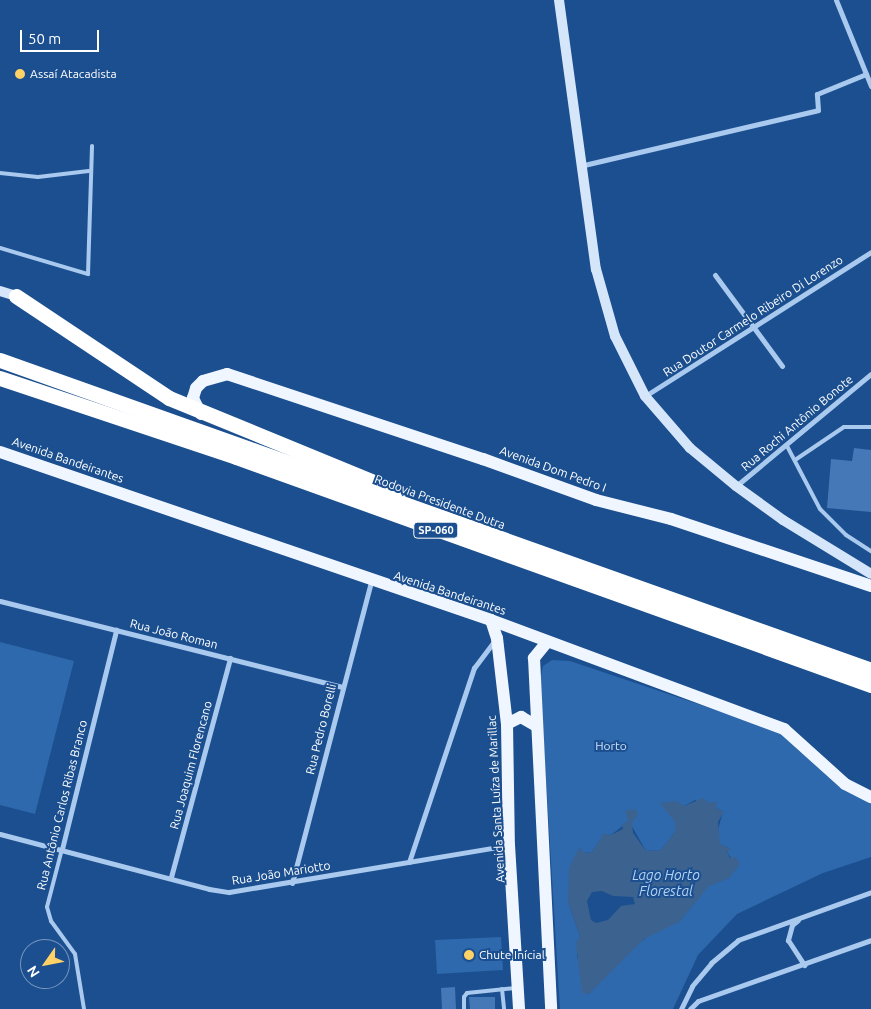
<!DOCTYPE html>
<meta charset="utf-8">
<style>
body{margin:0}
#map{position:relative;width:871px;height:1009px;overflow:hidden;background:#1b4f8f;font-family:Ubuntu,sans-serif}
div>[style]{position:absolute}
.green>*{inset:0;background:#2e69ad}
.water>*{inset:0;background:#3c6290}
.building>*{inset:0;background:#4478b7}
.service>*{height:4px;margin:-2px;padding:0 2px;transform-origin:2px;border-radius:2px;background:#a9c9ee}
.minor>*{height:5px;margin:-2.5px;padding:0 2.5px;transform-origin:2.5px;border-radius:2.5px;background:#a9c9ee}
.secondary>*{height:10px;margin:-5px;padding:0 5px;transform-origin:5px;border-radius:5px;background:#d6e6fa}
.primary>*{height:12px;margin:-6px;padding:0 6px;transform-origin:6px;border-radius:6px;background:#f0f6ff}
.motorway>*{height:15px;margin:-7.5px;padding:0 7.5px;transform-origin:7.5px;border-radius:7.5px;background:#fff}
.dots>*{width:14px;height:14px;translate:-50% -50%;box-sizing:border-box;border:2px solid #1b4f8f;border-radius:50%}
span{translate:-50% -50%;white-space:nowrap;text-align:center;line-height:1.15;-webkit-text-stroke:4px #1b4f8f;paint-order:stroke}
.shield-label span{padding:1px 4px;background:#1b4f8f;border:1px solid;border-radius:4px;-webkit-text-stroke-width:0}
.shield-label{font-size:11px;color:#fff;font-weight:700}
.poi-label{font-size:12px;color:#fff}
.left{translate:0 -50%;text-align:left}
.street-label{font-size:12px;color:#fff}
.park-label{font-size:12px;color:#cfe3fa}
.water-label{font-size:14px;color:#b5d3f5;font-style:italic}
.north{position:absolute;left:20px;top:939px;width:50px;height:50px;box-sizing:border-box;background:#1b4f8f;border:1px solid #7695bc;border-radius:50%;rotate:237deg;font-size:14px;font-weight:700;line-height:20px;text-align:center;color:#fff}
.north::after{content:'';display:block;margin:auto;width:18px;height:22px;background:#ffd166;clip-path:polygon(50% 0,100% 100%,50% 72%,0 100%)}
.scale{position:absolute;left:20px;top:30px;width:79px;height:22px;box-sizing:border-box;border:2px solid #fff;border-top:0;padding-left:6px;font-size:15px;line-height:18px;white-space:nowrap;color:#fff;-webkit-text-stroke:4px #1b4f8f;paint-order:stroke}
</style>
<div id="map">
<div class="green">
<div style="clip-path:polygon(0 642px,74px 661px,35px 814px,0 805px)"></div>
<div style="clip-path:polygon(evenodd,552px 660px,570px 661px,781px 732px,798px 750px,848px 790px,871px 802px,871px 857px,823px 873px,737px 914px,698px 955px,673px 1009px,560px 1009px,540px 681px,543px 666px,552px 660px,695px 800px,723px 811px,717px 834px,720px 844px,730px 849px,727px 852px,731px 858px,729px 878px,709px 885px,679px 922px,657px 930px,632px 948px,589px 994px,577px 956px,580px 936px,568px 902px,580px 848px,583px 853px,592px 852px,604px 834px,611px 835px,629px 821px,646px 851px,661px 850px,675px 832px,675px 821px,661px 803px,684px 806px,695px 800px)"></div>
<div style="clip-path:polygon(501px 937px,503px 970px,437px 974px,435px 940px)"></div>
</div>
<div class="water">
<div style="clip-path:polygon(evenodd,703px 798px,709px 803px,716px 801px,717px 809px,724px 811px,718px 822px,720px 844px,731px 849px,727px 852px,730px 858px,736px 857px,740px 864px,729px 878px,709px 886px,679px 922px,644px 939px,589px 994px,582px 993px,576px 943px,580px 936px,568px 902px,569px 868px,576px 853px,580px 848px,584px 853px,592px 852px,604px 833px,611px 835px,623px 829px,622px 825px,628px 821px,625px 811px,636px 809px,638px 815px,632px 823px,633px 833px,646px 851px,661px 850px,675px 832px,675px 822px,660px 803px,676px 801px,684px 806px,703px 798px,602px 891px,613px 896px,633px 897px,635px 904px,621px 906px,608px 920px,596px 923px,591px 920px,587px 901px,592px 892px,602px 891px)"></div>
</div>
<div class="building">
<div style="clip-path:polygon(854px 448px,871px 450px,871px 512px,827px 508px,831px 459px,852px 461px)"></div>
<div style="clip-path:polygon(455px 987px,456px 1009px,442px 1009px,441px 988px)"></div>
<div style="clip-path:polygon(469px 997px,495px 997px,495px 1009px,470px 1009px)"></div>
</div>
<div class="service">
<div style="left:0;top:173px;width:38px;rotate:6deg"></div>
<div style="left:38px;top:177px;width:51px;rotate:-6.7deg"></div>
<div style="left:0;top:248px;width:92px;rotate:16.5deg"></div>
<div style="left:88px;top:274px;width:128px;rotate:-88.2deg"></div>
<div style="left:787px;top:446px;width:71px;rotate:62.4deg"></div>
<div style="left:820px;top:509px;width:37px;rotate:45deg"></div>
<div style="left:846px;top:535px;width:30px;rotate:33deg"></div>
<div style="left:795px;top:460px;width:59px;rotate:-34deg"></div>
<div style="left:844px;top:427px;width:27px"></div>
<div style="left:62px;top:849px;width:60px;rotate:104.5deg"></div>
<div style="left:47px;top:907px;width:15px;rotate:74deg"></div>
<div style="left:51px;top:921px;width:41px;rotate:54deg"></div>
<div style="left:75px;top:954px;width:56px;rotate:80.7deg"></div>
<div style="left:502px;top:989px;width:20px;rotate:84deg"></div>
<div style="left:464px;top:1009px;width:12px;rotate:-90deg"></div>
<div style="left:464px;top:997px;width:5px;rotate:-53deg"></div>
<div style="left:467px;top:993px;width:48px;rotate:-5.9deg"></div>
</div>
<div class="minor">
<div style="left:836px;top:0;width:93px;rotate:67.9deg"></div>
<div style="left:584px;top:165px;width:240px;rotate:-13.2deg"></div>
<div style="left:818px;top:110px;width:16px;rotate:-94deg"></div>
<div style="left:817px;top:94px;width:53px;rotate:-22.2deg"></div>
<div style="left:715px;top:275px;width:113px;rotate:53.6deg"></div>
<div style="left:645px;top:396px;width:268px;rotate:-32.5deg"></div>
<div style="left:736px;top:486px;width:175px;rotate:-39.7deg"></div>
<div style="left:0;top:601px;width:353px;rotate:14.1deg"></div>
<div style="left:0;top:834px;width:216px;rotate:14.7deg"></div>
<div style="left:209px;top:889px;width:20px;rotate:9deg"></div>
<div style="left:229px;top:892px;width:284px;rotate:-9.5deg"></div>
<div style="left:62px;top:849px;width:226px;rotate:-76.1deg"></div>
<div style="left:409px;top:862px;width:205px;rotate:-71.5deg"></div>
<div style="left:474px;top:668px;width:35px;rotate:-53deg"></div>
<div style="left:171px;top:877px;width:227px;rotate:-74.9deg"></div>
<div style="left:292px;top:883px;width:312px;rotate:-75.3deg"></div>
<div style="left:798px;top:920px;width:8px;rotate:140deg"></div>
<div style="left:792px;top:925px;width:16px;rotate:105deg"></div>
<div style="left:788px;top:940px;width:30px;rotate:57deg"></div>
<div style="left:681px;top:1009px;width:25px;rotate:-64deg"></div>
<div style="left:692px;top:986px;width:30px;rotate:-50deg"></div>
<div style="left:711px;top:963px;width:35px;rotate:-40deg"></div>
<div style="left:738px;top:940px;width:141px;rotate:-19.8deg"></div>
<div style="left:690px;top:1009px;width:11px;rotate:-45deg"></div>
<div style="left:698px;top:1001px;width:183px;rotate:-19.4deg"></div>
</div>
<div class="secondary">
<div style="left:559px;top:0;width:272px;rotate:82.2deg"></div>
<div style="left:596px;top:269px;width:70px;rotate:74.2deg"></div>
<div style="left:615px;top:336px;width:67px;rotate:63.4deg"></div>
<div style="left:645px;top:396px;width:69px;rotate:49.1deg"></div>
<div style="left:690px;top:448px;width:60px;rotate:39.6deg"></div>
<div style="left:736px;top:486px;width:58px;rotate:35.9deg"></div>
<div style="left:783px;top:520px;width:103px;rotate:31.5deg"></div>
<div style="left:0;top:291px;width:17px;rotate:17deg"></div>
</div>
<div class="primary">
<div style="left:201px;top:414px;width:18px;rotate:-117deg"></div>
<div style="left:193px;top:398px;width:10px;rotate:-73deg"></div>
<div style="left:196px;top:388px;width:10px;rotate:-45deg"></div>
<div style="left:203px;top:381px;width:25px;rotate:-16deg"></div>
<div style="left:227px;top:374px;width:270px;rotate:18.4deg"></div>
<div style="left:483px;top:459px;width:120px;rotate:19.9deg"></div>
<div style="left:596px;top:500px;width:77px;rotate:14.2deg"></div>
<div style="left:671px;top:519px;width:211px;rotate:18.5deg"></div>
<div style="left:0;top:452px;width:519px;rotate:18.89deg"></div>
<div style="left:491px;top:620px;width:313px;rotate:20.4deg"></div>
<div style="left:784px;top:729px;width:82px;rotate:42deg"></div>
<div style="left:845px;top:784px;width:29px;rotate:27deg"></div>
<div style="left:491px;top:620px;width:19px;rotate:72deg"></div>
<div style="left:497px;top:638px;width:87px;rotate:83.4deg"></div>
<div style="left:507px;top:724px;width:121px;rotate:89.1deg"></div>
<div style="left:509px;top:845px;width:164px;rotate:86.5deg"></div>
<div style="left:547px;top:642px;width:21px;rotate:129deg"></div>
<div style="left:534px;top:658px;width:351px;rotate:87.2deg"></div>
<div style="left:507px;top:724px;width:16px;rotate:-27deg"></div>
<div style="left:521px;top:717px;width:16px;rotate:30deg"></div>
</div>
<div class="motorway">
<div style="left:16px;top:296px;width:184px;rotate:33.7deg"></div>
<div style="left:169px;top:398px;width:248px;rotate:22.3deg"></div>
<div style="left:0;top:360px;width:925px;rotate:19.59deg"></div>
<div style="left:0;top:378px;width:249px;rotate:18.5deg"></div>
<div style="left:236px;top:457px;width:675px;rotate:19.75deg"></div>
</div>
<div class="dots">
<div style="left:20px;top:74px;background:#ffd166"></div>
<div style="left:469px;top:955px;background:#ffd166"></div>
</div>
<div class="shield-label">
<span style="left:436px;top:530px">SP-060</span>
</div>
<div class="poi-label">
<span class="left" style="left:30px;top:74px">Assaí Atacadista</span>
<span class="left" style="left:479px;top:955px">Chute Inícial</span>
</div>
<div class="street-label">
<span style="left:753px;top:316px;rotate:-33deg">Rua Doutor Carmelo Ribeiro Di Lorenzo</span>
<span style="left:797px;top:423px;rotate:-40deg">Rua Rochi Antônio Bonote</span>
<span style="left:68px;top:460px;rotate:19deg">Avenida Bandeirantes</span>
<span style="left:553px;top:469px;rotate:20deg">Avenida Dom Pedro I</span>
<span style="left:440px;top:502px;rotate:20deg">Rodovia Presidente Dutra</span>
<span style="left:450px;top:593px;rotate:18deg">Avenida Bandeirantes</span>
<span style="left:174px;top:634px;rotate:14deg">Rua João Roman</span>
<span style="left:321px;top:729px;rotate:-76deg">Rua Pedro Borelli</span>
<span style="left:191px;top:765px;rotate:-75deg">Rua Joaquim Florencano</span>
<span style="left:496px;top:799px;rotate:-93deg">Avenida Santa Luíza de Marillac</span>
<span style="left:62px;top:805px;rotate:-76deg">Rua Antônio Carlos Ribas Branco</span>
<span style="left:281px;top:873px;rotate:-9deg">Rua João Mariotto</span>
</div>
<div class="park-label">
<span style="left:611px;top:746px">Horto</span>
</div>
<div class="water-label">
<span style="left:666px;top:883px">Lago Horto<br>Florestal</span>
</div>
<div class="north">N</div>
<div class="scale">50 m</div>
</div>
